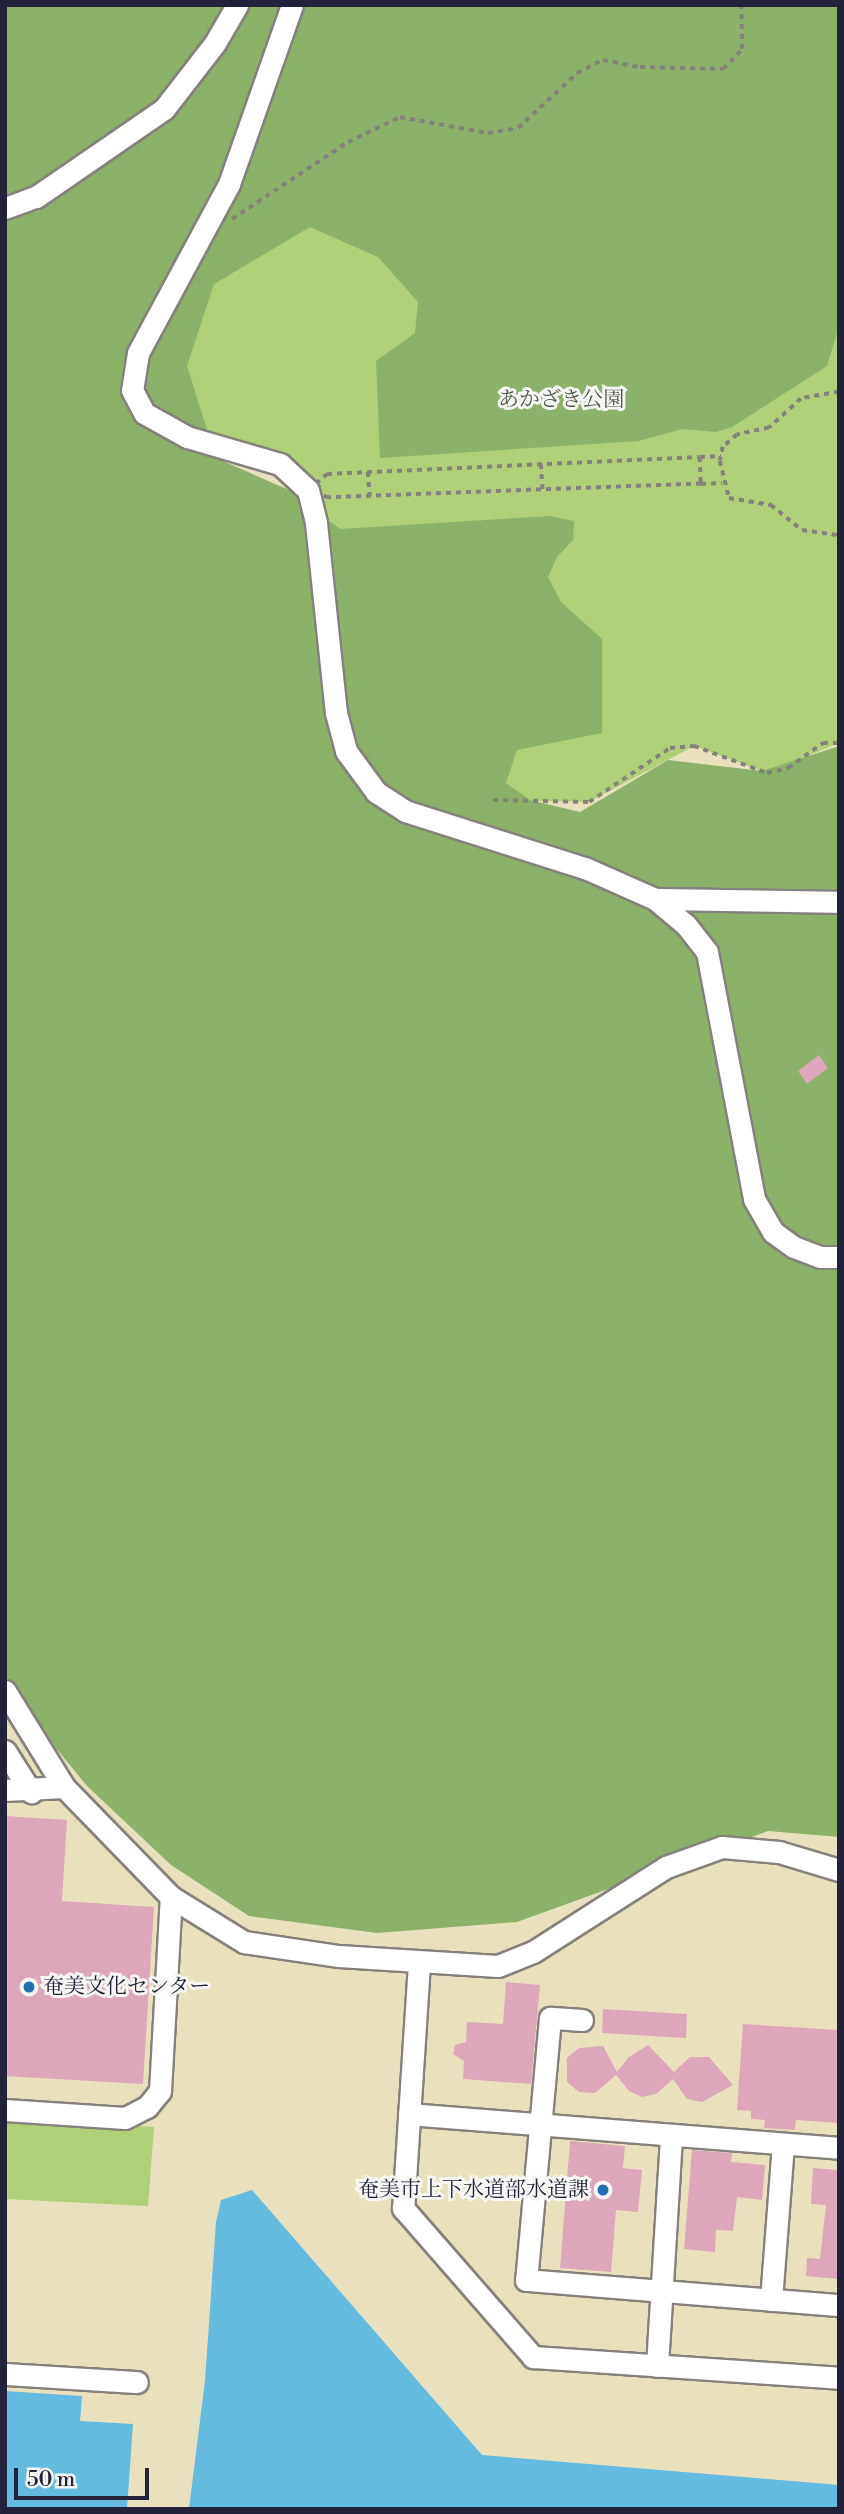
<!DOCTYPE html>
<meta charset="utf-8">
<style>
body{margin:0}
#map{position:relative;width:844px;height:2514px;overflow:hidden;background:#e9e0be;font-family:"Libre Bodoni","Noto Serif JP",serif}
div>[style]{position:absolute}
.green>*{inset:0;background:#afd077}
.forest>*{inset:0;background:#8bb268}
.water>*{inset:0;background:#63bbe0}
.building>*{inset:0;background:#dca7bb}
.path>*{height:3.5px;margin-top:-1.75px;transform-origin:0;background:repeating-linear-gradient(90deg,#86817c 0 5px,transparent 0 10px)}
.roads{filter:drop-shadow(2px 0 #86817c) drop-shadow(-2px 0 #86817c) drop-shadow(0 2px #86817c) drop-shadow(0 -2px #86817c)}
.minor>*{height:21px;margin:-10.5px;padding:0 10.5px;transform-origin:10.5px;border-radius:10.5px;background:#fff}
.dots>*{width:19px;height:19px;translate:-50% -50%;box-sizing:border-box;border:4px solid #f6f6f2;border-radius:50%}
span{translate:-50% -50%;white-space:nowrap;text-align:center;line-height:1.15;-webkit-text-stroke:6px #f6f6f2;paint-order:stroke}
.park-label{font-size:21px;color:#4c564d}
.poi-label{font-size:21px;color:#22223b}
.left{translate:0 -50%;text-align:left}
.right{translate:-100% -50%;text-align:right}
.frame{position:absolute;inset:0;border:7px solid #22223b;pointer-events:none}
.scale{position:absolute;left:14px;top:2468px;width:135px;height:32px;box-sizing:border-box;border:4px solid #22223b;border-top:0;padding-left:9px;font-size:21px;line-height:24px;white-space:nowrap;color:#22223b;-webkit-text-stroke:5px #f6f6f2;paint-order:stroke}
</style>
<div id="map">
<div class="green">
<div style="clip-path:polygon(839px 5px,839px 743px,767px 773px,694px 746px,589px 802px,494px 800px,325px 617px,295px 476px,187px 437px,166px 298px,191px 250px)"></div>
<div style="clip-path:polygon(5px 2117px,154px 2127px,148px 2206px,5px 2199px)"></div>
</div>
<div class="forest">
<div style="clip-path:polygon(5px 5px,839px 5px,839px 326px,827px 366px,732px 427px,716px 432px,682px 429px,639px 441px,380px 458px,376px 361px,415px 333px,418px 302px,378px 257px,310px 227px,214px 284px,187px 366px,216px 458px,289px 490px,340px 529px,550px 516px,574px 521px,573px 540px,557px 557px,548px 577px,561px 602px,602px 639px,602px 733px,517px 750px,506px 783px,530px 800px,580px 812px,668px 760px,762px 771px,839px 746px,839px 1837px,768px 1831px,517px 1922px,377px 1933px,249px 1916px,171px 1865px,87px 1786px,5px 1686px)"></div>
</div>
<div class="water">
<div style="clip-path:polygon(252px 2190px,482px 2455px,839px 2485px,839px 2509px,189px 2509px,205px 2381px,216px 2222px,221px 2200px)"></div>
<div style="clip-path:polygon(5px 2391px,82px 2396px,80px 2421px,133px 2424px,127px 2509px,5px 2509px)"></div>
</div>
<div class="building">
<div style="clip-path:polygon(819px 1055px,828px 1068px,807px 1084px,798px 1071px)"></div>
<div style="clip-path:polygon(5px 1816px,67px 1820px,62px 1901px,154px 1907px,143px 2084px,5px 2076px)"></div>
<div style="clip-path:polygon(506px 1982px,540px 1985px,531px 2084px,463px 2079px,464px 2061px,453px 2054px,455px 2045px,466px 2042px,467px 2022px,503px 2024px)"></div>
<div style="clip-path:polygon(603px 2009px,687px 2014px,686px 2038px,602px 2033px)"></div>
<div style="clip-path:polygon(743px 2024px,839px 2030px,839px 2123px,796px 2120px,795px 2130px,764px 2128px,765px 2120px,751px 2119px,751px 2111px,737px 2110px)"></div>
<div style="clip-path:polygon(648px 2045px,674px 2072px,690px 2057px,709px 2057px,733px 2085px,702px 2102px,687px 2099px,673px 2079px,656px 2094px,642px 2097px,629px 2091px,616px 2075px,595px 2093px,579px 2092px,567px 2082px,567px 2058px,579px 2048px,603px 2046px,617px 2072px,629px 2057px)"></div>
<div style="clip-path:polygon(570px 2141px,625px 2146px,623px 2168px,642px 2170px,638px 2212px,616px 2210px,611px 2272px,560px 2268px)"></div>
<div style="clip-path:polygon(692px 2150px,732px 2153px,731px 2162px,765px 2165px,762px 2200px,737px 2197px,733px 2231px,716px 2230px,715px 2252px,684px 2249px)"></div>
<div style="clip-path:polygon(813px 2168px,839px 2170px,839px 2279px,806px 2276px,807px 2258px,820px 2259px,826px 2205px,811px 2204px)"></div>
</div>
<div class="path">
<div style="left:232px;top:219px;width:139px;rotate:-33.6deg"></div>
<div style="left:348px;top:142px;width:58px;rotate:-25.7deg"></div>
<div style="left:400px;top:117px;width:89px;rotate:10.3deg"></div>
<div style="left:488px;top:133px;width:30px;rotate:-9deg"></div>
<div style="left:518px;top:128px;width:81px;rotate:-43deg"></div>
<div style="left:577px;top:73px;width:29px;rotate:-27deg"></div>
<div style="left:603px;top:60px;width:38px;rotate:11deg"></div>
<div style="left:640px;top:67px;width:83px;rotate:1.4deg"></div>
<div style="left:723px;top:69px;width:28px;rotate:-46deg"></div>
<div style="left:742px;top:49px;width:44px;rotate:-91.3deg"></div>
<div style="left:839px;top:392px;width:39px;rotate:170deg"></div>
<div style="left:801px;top:399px;width:43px;rotate:137.8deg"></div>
<div style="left:769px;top:428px;width:33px;rotate:168deg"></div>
<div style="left:737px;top:435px;width:18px;rotate:139deg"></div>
<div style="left:723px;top:447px;width:14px;rotate:102deg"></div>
<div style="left:720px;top:461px;width:38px;rotate:76deg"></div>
<div style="left:729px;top:498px;width:43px;rotate:9.5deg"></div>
<div style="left:771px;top:505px;width:40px;rotate:39deg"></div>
<div style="left:802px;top:530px;width:37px;rotate:8deg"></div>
<div style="left:700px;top:457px;width:27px;rotate:88deg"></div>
<div style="left:701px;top:484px;width:373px;rotate:177.9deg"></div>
<div style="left:328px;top:498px;width:22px;rotate:-158deg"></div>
<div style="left:308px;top:490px;width:25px;rotate:-40deg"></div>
<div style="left:327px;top:474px;width:373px;rotate:-2.6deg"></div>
<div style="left:700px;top:457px;width:21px;rotate:-3deg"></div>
<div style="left:541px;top:464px;width:26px;rotate:86deg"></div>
<div style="left:368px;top:472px;width:24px;rotate:85deg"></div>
<div style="left:701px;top:484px;width:21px;rotate:-3deg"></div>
<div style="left:493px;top:800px;width:96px;rotate:1.2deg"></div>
<div style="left:589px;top:802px;width:97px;rotate:-33.7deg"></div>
<div style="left:670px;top:748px;width:24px;rotate:-5deg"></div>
<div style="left:694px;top:746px;width:78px;rotate:20.3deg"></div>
<div style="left:767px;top:773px;width:22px;rotate:-13deg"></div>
<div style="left:788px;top:768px;width:43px;rotate:-35.5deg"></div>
<div style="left:823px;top:743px;width:16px"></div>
</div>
<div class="roads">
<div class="minor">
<div style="left:292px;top:5px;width:190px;rotate:109.4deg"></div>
<div style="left:229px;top:184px;width:192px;rotate:118.3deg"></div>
<div style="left:138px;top:353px;width:37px;rotate:99deg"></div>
<div style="left:132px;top:390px;width:26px;rotate:62deg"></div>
<div style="left:144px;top:413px;width:49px;rotate:29.2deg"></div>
<div style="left:187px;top:437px;width:97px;rotate:16.2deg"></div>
<div style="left:280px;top:464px;width:38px;rotate:43deg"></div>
<div style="left:308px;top:490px;width:34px;rotate:76deg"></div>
<div style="left:316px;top:523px;width:191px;rotate:84deg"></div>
<div style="left:336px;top:713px;width:39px;rotate:75deg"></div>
<div style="left:346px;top:751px;width:51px;rotate:53.8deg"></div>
<div style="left:376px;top:792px;width:35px;rotate:33deg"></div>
<div style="left:405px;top:811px;width:189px;rotate:17.6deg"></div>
<div style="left:585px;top:868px;width:77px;rotate:23.9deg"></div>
<div style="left:655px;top:899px;width:40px;rotate:40deg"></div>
<div style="left:686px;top:925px;width:34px;rotate:52deg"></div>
<div style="left:707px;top:952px;width:251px;rotate:79.2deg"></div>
<div style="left:754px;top:1199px;width:38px;rotate:60deg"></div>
<div style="left:773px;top:1232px;width:26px;rotate:36deg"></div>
<div style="left:794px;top:1247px;width:28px;rotate:21deg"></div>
<div style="left:820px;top:1257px;width:19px"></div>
<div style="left:5px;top:208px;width:33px;rotate:-20deg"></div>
<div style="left:36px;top:197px;width:155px;rotate:-34.5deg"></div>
<div style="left:164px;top:109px;width:83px;rotate:-52.3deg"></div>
<div style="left:215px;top:43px;width:44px;rotate:-59.9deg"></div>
<div style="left:655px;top:899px;width:184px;rotate:0.9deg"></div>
<div style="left:5px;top:1691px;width:113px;rotate:58.4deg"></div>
<div style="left:64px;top:1787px;width:153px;rotate:45.8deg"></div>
<div style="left:171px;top:1897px;width:86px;rotate:31.7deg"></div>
<div style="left:244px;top:1942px;width:96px;rotate:8.4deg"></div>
<div style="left:339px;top:1956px;width:159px;rotate:3.6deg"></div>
<div style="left:498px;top:1966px;width:38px;rotate:-22deg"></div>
<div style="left:533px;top:1952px;width:158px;rotate:-32.6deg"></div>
<div style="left:666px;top:1867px;width:59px;rotate:-19.7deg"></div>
<div style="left:722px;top:1847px;width:57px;rotate:5deg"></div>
<div style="left:779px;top:1852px;width:63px;rotate:16.7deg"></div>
<div style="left:5px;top:1751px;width:49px;rotate:57.6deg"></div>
<div style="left:5px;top:1790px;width:59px;rotate:-2.9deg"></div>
<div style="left:419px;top:1963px;width:246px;rotate:93.7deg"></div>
<div style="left:403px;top:2208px;width:198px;rotate:48.9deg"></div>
<div style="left:533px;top:2357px;width:307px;rotate:3.9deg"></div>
<div style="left:582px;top:2020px;width:32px;rotate:-176deg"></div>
<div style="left:550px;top:2018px;width:263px;rotate:95.2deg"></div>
<div style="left:526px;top:2280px;width:314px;rotate:4.6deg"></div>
<div style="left:5px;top:2110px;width:120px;rotate:3.8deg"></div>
<div style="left:125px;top:2118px;width:25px;rotate:-27deg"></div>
<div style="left:147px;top:2107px;width:21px;rotate:-51deg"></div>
<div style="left:160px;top:2091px;width:194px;rotate:-86.8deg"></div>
<div style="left:409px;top:2114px;width:431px;rotate:4.5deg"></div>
<div style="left:771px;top:2300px;width:156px;rotate:-85.6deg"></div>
<div style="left:657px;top:2366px;width:231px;rotate:-86.5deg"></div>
<div style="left:5px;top:2374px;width:132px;rotate:3.5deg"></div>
</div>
</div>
<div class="dots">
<div style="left:29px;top:1987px;background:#1f6fb2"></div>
<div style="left:603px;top:2190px;background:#1f6fb2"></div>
</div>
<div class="park-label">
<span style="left:561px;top:400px">あかざき公園</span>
</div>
<div class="poi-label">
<span class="left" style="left:43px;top:1987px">奄美文化センター</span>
<span class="right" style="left:589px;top:2190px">奄美市上下水道部水道課</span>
</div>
<div class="frame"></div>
<div class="scale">50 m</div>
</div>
